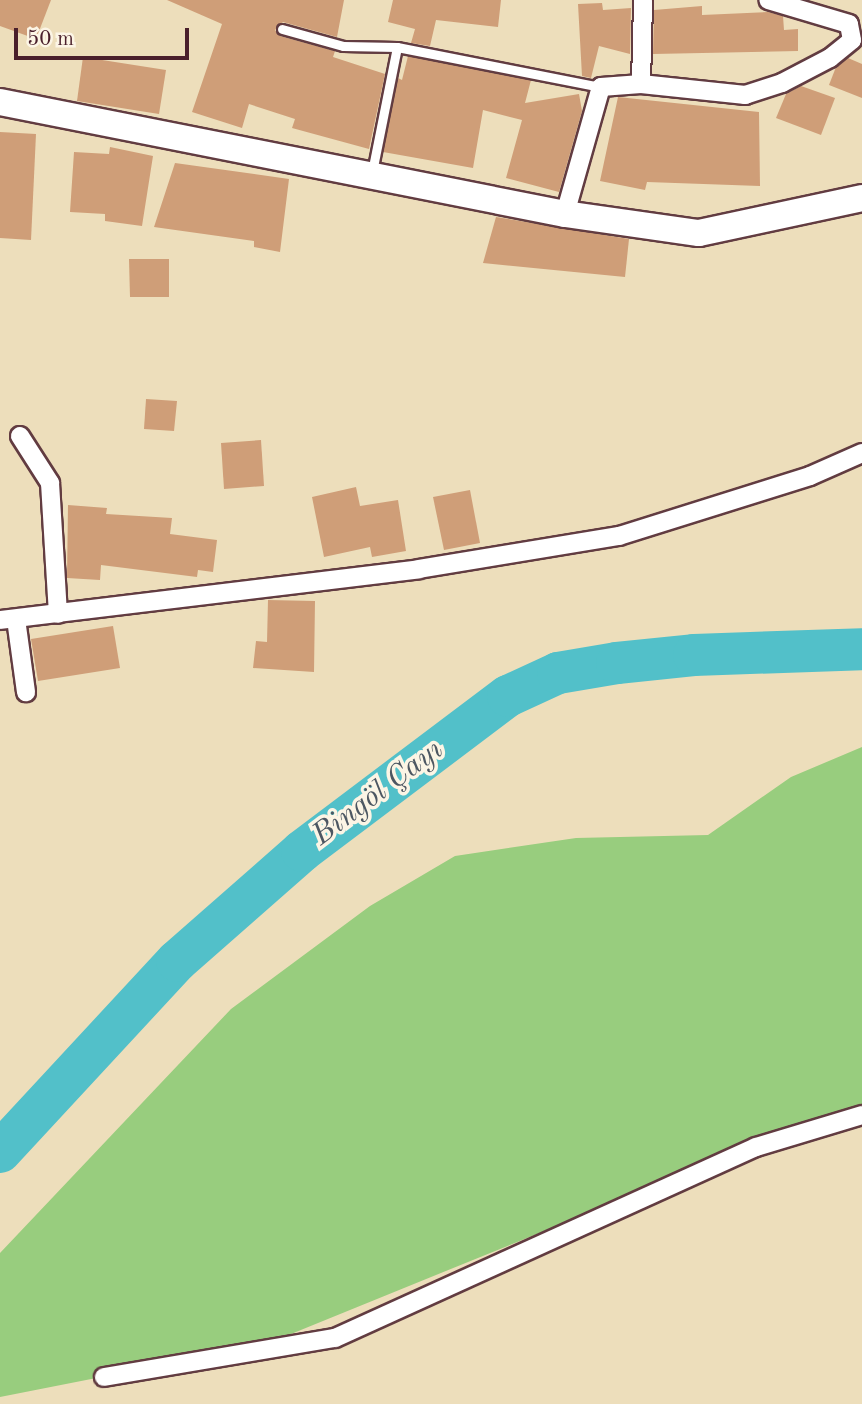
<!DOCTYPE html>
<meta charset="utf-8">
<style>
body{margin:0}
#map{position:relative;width:862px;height:1404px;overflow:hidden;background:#eddebb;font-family:"Old Standard TT",serif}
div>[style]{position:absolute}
.green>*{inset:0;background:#98cd7e}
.river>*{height:42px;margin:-21px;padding:0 21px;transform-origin:21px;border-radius:21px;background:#52c0c9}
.building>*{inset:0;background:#cf9e78}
.roads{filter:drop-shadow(2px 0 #623c41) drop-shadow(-2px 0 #623c41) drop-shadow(0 2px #623c41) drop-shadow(0 -2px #623c41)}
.service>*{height:9px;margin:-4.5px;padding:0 4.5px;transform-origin:4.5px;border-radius:4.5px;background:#fff}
.minor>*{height:18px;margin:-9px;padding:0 9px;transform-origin:9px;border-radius:9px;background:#fff}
.secondary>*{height:26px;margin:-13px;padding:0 13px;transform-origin:13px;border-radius:13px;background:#fff}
span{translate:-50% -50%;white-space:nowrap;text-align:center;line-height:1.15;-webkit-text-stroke:7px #fcf5e5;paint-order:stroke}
.water-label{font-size:30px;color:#4d5762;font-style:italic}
.scale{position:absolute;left:14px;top:28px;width:175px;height:32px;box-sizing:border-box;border:4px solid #4a1f2b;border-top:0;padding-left:9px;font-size:21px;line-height:24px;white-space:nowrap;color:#4a1f2b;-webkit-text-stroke:5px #fcf5e5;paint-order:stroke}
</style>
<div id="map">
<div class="green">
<div style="clip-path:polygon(862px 747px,862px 1118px,581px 1216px,264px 1345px,0 1397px,0 1253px,231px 1009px,370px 906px,455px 856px,576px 838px,708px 835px,791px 777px)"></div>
</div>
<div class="river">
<div style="left:0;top:1152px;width:260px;rotate:-47.2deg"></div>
<div style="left:177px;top:961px;width:167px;rotate:-41.3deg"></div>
<div style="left:302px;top:851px;width:258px;rotate:-37deg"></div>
<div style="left:508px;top:696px;width:55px;rotate:-24.7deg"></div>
<div style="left:558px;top:673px;width:60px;rotate:-9.6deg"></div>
<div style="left:617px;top:663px;width:77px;rotate:-5.9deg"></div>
<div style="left:694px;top:655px;width:168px;rotate:-2deg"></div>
</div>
<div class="building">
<div style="clip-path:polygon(0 0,51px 0,36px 39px,0 26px)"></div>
<div style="clip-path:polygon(167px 0,344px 0,337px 37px,283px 22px,275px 30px,280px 36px,335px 51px,333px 57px,385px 74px,369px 149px,292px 128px,295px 119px,249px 104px,242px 128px,192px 112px,222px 24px)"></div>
<div style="clip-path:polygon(393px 0,501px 0,498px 27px,436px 20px,430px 46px,411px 43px,415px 29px,388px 22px)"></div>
<div style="clip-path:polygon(602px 3px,603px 10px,631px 8px,630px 54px,599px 46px,591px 78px,582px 76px,578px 4px)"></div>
<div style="clip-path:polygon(702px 6px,702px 15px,768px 12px,783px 16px,784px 30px,798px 29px,798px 51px,653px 54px,654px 10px)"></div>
<div style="clip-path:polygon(408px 56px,531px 80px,525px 103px,579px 94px,582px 111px,559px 192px,506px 178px,522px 120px,483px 110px,473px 168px,383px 152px,398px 78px,402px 80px)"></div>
<div style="clip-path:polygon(83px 57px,166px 70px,159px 114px,77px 101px)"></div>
<div style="clip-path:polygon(848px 58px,862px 64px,862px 98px,829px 85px,836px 67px)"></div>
<div style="clip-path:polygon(801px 86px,835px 98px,821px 135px,776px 118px,786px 94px)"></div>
<div style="clip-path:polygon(618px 97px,759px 112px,760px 186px,647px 182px,645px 190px,600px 181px)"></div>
<div style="clip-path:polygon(0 132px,36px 134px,31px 240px,0 238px)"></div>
<div style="clip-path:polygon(110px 147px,153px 156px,142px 226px,105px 221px,105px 214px,70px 212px,74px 152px,109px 154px)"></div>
<div style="clip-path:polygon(175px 163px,289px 179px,280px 252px,254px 247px,254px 241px,154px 227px)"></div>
<div style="clip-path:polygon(496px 217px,629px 239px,625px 277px,483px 263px)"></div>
<div style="clip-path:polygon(129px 259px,169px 259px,169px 297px,130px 297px)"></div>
<div style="clip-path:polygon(146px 399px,177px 401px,174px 431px,144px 429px)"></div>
<div style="clip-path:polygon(261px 440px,264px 486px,224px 489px,221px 443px)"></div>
<div style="clip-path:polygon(356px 487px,360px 506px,398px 500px,406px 551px,372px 557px,370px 547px,324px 557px,312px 497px)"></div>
<div style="clip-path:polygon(470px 490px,480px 543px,444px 550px,433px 497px)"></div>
<div style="clip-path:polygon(68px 505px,107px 508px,106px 514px,172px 518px,170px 534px,217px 540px,213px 572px,198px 570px,197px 577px,101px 565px,100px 580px,67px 578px)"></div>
<div style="clip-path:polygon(268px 600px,315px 601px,314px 672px,253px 668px,256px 641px,267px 642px)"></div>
<div style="clip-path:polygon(113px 626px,120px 668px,38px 681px,31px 639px)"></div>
</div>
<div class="roads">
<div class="service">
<div style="left:282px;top:29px;width:63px;rotate:15.6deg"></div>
<div style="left:343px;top:46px;width:54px;rotate:1.1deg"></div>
<div style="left:397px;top:47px;width:208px;rotate:11.1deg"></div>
<div style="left:372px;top:172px;width:127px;rotate:-78.7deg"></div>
</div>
<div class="minor">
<div style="left:641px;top:84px;width:84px;rotate:-88.6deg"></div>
<div style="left:565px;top:214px;width:132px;rotate:-74.2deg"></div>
<div style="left:601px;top:87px;width:40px;rotate:-4.3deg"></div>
<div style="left:641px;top:84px;width:105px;rotate:6deg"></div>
<div style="left:745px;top:95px;width:39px;rotate:-18deg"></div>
<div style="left:782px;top:83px;width:54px;rotate:-27.5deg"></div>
<div style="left:830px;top:58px;width:28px;rotate:-39deg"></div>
<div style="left:852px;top:40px;width:16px;rotate:-101deg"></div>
<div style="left:849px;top:24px;width:84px;rotate:-163.5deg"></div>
<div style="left:20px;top:436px;width:56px;rotate:57.4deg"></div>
<div style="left:50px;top:483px;width:131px;rotate:86.5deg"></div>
<div style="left:16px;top:619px;width:74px;rotate:82.2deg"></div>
<div style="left:0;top:620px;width:422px;rotate:-6.9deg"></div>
<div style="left:419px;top:569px;width:203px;rotate:-9.4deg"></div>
<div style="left:619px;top:536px;width:200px;rotate:-17.4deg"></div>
<div style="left:810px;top:476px;width:57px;rotate:-23.9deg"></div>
<div style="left:104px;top:1377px;width:234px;rotate:-9.6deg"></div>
<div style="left:335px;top:1338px;width:462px;rotate:-24.4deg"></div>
<div style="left:756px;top:1147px;width:111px;rotate:-16.8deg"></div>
</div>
<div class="secondary">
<div style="left:0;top:102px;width:576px;rotate:11.21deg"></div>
<div style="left:565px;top:214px;width:135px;rotate:8.1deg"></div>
<div style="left:699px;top:233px;width:167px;rotate:-12.1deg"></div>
</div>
</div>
<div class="water-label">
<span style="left:378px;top:793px;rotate:-37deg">Bingöl Çayı</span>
</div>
<div class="scale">50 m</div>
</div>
